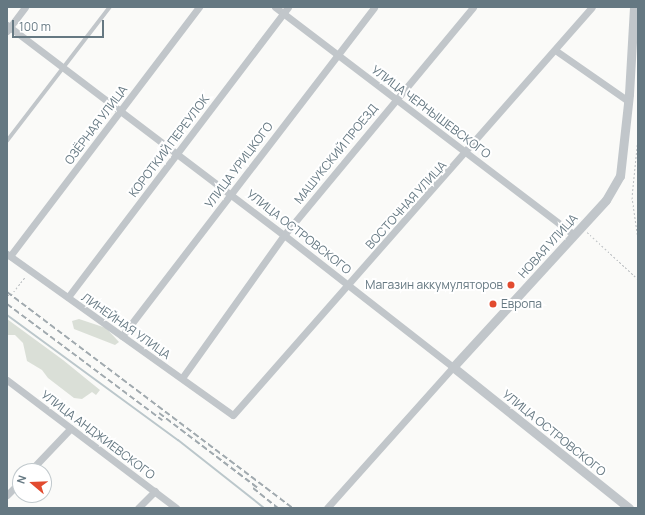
<!DOCTYPE html>
<meta charset="utf-8">
<style>
body{margin:0}
#map{position:relative;width:645px;height:515px;overflow:hidden;background:#fafaf8;font-family:Manrope,sans-serif}
div>[style]{position:absolute}
.green>*{inset:0;background:#dadfd7}
.stream>*{height:2px;margin:-1px;padding:0 1px;transform-origin:1px;border-radius:1px;background:#bbc7cb}
.path>*{height:1px;margin-top:-0.5px;transform-origin:0;background:repeating-linear-gradient(90deg,#bbbfc2 0 2px,transparent 0 4px)}
.service>*{height:3.5px;margin:-1.75px;padding:0 1.75px;transform-origin:1.75px;border-radius:1.75px;background:#c1c6ca}
.minor>*{height:7px;margin:-3.5px;padding:0 3.5px;transform-origin:3.5px;border-radius:3.5px;background:#c1c6ca}
.tertiary>*{height:9px;margin:-4.5px;padding:0 4.5px;transform-origin:4.5px;border-radius:4.5px;background:#c1c6ca}
.rail>*{height:2px;margin-top:-1px;transform-origin:0;background:repeating-linear-gradient(90deg,#a0a9ae 0 6px,transparent 0 9px)}
.dots>*{width:11px;height:11px;translate:-50% -50%;box-sizing:border-box;border:2px solid #fff;border-radius:50%}
span{translate:-50% -50%;white-space:nowrap;text-align:center;line-height:1.15;-webkit-text-stroke:4px #fff;paint-order:stroke}
.street-label{font-size:12px;color:#657882}
.poi-label{font-size:12px;color:#657882}
.right{translate:-100% -50%;text-align:right}
.left{translate:0 -50%;text-align:left}
.frame{position:absolute;inset:0;border:8px solid #657882;pointer-events:none}
.north{position:absolute;left:12px;top:463px;width:40px;height:40px;box-sizing:border-box;background:#fff;border:1px solid #c1c9cd;border-radius:50%;rotate:289deg;font-size:11px;font-weight:700;line-height:16px;text-align:center;color:#657882}
.north::after{content:'';display:block;margin:auto;width:14px;height:18px;background:#e24b2f;clip-path:polygon(50% 0,100% 100%,50% 72%,0 100%)}
.scale{position:absolute;left:12px;top:20px;width:92px;height:18px;box-sizing:border-box;border:2px solid #657882;border-top:0;padding-left:5px;font-size:12px;line-height:14px;white-space:nowrap;color:#657882;-webkit-text-stroke:3px #fff;paint-order:stroke}
</style>
<div id="map">
<div class="green">
<div style="clip-path:polygon(7px 319px,63px 360px,100px 390px,96px 395px,92px 392px,82px 399px,74px 398px,48px 378px,42px 370px,27px 361px,23px 343px,15px 335px,7px 335px)"></div>
<div style="clip-path:polygon(79px 319px,106px 328px,119px 342px,115px 345px,74px 329px,72px 321px)"></div>
</div>
<div class="stream">
<div style="left:7px;top:315px;width:212px;rotate:36.2deg"></div>
<div style="left:178px;top:440px;width:110px;rotate:38.3deg"></div>
</div>
<div class="path">
<div style="left:638px;top:137px;width:60px;rotate:95.7deg"></div>
<div style="left:632px;top:197px;width:42px;rotate:81.9deg"></div>
<div style="left:587px;top:232px;width:69px;rotate:42.7deg"></div>
<div style="left:7px;top:295px;width:4px"></div>
<div style="left:11px;top:295px;width:24px;rotate:-52deg"></div>
</div>
<div class="service">
<div style="left:7px;top:141px;width:169px;rotate:-52.5deg"></div>
</div>
<div class="minor">
<div style="left:275px;top:7px;width:376px;rotate:37.3deg"></div>
<div style="left:7px;top:25px;width:348px;rotate:37.2deg"></div>
<div style="left:284px;top:235px;width:214px;rotate:38deg"></div>
<div style="left:453px;top:367px;width:189px;rotate:131.8deg"></div>
<div style="left:7px;top:31px;width:30px;rotate:-53deg"></div>
<div style="left:555px;top:50px;width:89px;rotate:34.9deg"></div>
<div style="left:7px;top:254px;width:277px;rotate:35.5deg"></div>
<div style="left:233px;top:415px;width:543px;rotate:-48.66deg"></div>
<div style="left:10px;top:256px;width:313px;rotate:-52.8deg"></div>
<div style="left:68px;top:297px;width:364px;rotate:-52.8deg"></div>
<div style="left:122px;top:336px;width:414px;rotate:-52.5deg"></div>
<div style="left:182px;top:378px;width:176px;rotate:-54.5deg"></div>
<div style="left:284px;top:235px;width:296px;rotate:-50.3deg"></div>
<div style="left:7px;top:380px;width:212px;rotate:37.1deg"></div>
<div style="left:30px;top:471px;width:59px;rotate:-46.4deg"></div>
<div style="left:7px;top:495px;width:18px;rotate:-45deg"></div>
<div style="left:138px;top:508px;width:24px;rotate:-45deg"></div>
</div>
<div class="tertiary">
<div style="left:629px;top:508px;width:226px;rotate:-141.3deg"></div>
<div style="left:453px;top:367px;width:226px;rotate:-47.5deg"></div>
<div style="left:606px;top:200px;width:28px;rotate:-60deg"></div>
<div style="left:620px;top:176px;width:82px;rotate:-83.7deg"></div>
<div style="left:629px;top:94px;width:87px;rotate:-86.7deg"></div>
</div>
<div class="rail">
<div style="left:7px;top:292px;width:358px;rotate:37.1deg"></div>
<div style="left:7px;top:304px;width:194px;rotate:36.8deg"></div>
<div style="left:159px;top:413px;width:126px;rotate:37.2deg"></div>
<div style="left:253px;top:488px;width:32px;rotate:39deg"></div>
</div>
<div class="dots">
<div style="left:511px;top:285px;background:#e24b2f"></div>
<div style="left:493px;top:304px;background:#e24b2f"></div>
</div>
<div class="street-label">
<span style="left:431px;top:112px;rotate:37deg">УЛИЦА ЧЕРНЫШЕВСКОГО</span>
<span style="left:96px;top:125px;rotate:-53deg">ОЗЁРНАЯ УЛИЦА</span>
<span style="left:169px;top:146px;rotate:-53deg">КОРОТКИЙ ПЕРЕУЛОК</span>
<span style="left:336px;top:154px;rotate:-51deg">МАШУКСКИЙ ПРОЕЗД</span>
<span style="left:239px;top:165px;rotate:-53deg">УЛИЦА УРИЦКОГО</span>
<span style="left:406px;top:205px;rotate:-48deg">ВОСТОЧНАЯ УЛИЦА</span>
<span style="left:299px;top:232px;rotate:38deg">УЛИЦА ОСТРОВСКОГО</span>
<span style="left:548px;top:246px;rotate:-48deg">НОВАЯ УЛИЦА</span>
<span style="left:126px;top:326px;rotate:35deg">ЛИНЕЙНАЯ УЛИЦА</span>
<span style="left:554px;top:433px;rotate:39deg">УЛИЦА ОСТРОВСКОГО</span>
<span style="left:98px;top:435px;rotate:37deg">УЛИЦА АНДЖИЕВСКОГО</span>
</div>
<div class="poi-label">
<span class="right" style="left:503px;top:285px">Магазин аккумуляторов</span>
<span class="left" style="left:501px;top:304px">Европа</span>
</div>
<div class="frame"></div>
<div class="north">N</div>
<div class="scale">100 m</div>
</div>
